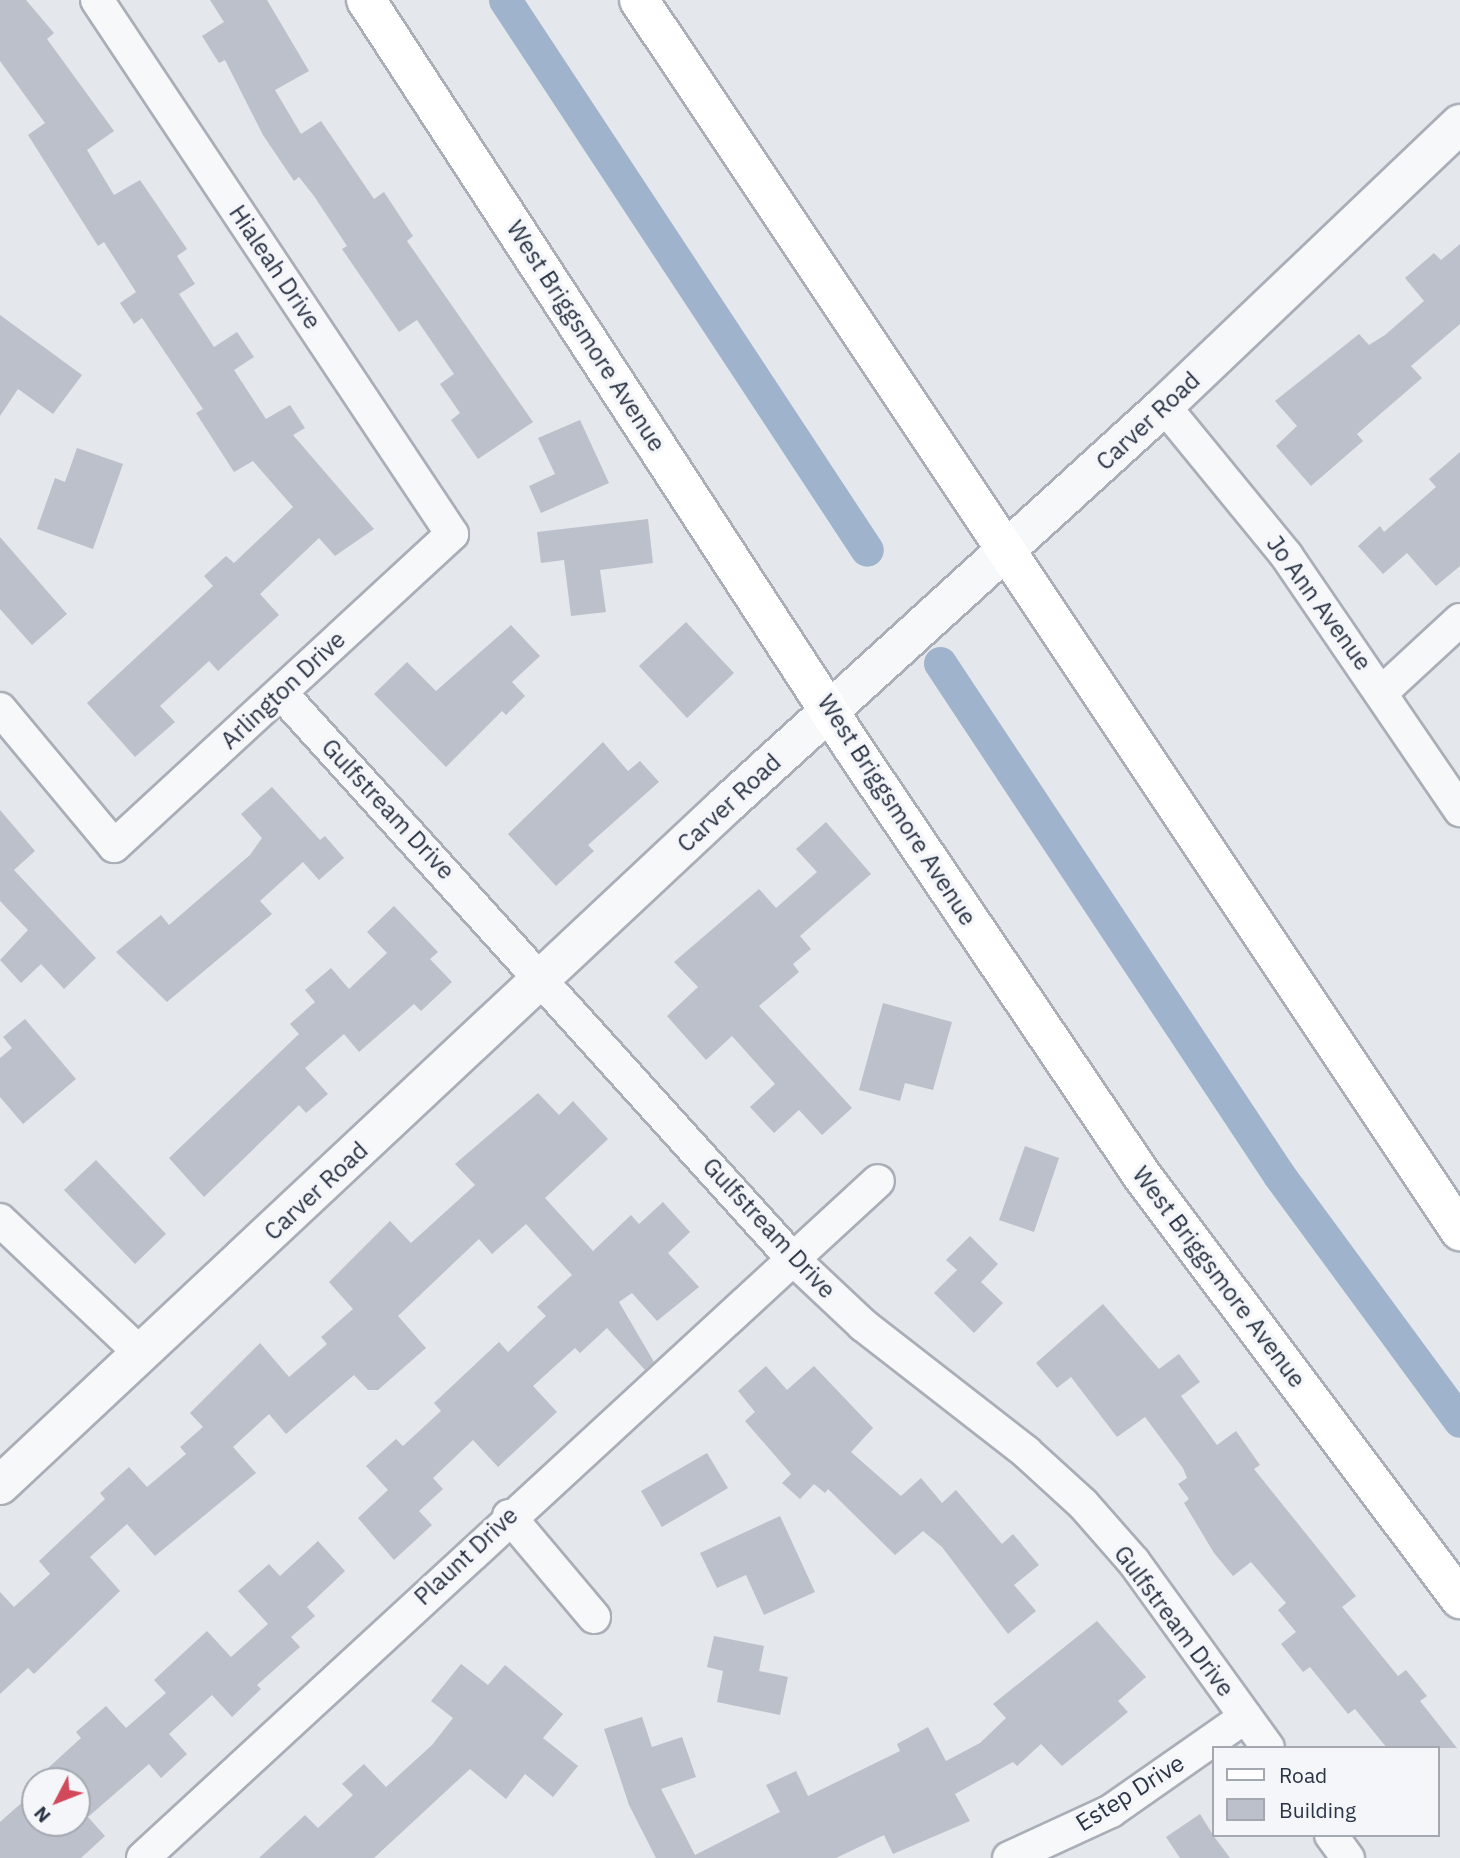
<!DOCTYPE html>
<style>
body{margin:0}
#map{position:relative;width:1460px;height:1858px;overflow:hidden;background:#e4e7ec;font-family:"IBM Plex Sans",sans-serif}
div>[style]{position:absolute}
.canal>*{height:33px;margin:-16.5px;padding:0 16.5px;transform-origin:16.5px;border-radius:16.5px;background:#9fb4cc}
.building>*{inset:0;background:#bbc0ca}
.roads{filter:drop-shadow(2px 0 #a9aeb7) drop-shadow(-2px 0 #a9aeb7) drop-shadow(0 2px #a9aeb7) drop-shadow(0 -2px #a9aeb7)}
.minor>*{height:32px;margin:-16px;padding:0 16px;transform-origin:16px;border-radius:16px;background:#f7f8fa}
.tertiary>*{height:38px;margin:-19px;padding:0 19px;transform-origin:19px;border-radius:19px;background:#f7f8fa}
.primary>*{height:38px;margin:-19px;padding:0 19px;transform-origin:19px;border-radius:19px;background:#fff}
span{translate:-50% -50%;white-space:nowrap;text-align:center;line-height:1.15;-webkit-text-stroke:7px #f4f6f9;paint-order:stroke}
.street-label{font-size:24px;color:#2b3445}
.legend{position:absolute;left:1212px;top:1746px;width:228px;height:91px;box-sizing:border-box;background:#f4f6f9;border:2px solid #a4a8b1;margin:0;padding:9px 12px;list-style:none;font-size:21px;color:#2b3445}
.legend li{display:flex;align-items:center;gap:14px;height:35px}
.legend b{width:35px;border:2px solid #a4a8b1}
.north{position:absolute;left:21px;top:1767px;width:70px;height:70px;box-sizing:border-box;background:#f4f6f9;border:2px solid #a4a8b1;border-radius:50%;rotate:228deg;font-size:19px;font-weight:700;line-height:28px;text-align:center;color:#2b3445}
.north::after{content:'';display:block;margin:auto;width:24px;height:32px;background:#d1495b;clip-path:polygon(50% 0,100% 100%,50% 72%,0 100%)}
</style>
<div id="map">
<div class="canal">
<div style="left:505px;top:0;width:658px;rotate:56.65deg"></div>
<div style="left:940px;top:663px;width:614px;rotate:56.49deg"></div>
<div style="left:1279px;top:1175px;width:305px;rotate:53.7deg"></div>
</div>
<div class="building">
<div style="clip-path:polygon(0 0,26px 0,54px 33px,47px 39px,114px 131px,87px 150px,114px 195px,140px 180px,187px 249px,177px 256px,195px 284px,179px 294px,214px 347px,237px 332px,254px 357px,234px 370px,266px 419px,290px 405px,305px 428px,293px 435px,374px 529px,335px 556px,319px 538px,260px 594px,279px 615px,218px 671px,209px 661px,160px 706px,175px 722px,135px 757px,87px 703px,213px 586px,204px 576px,226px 556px,234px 563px,293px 507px,253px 461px,234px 472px,196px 413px,203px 409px,142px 318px,134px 324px,120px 303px,136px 292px,104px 242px,98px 246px,28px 135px,45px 123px,0 61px)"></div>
<div style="clip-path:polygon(210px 0,267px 0,309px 71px,275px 90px,301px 134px,321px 121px,374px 199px,384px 192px,413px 236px,407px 241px,533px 422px,478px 459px,451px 420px,460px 413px,440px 384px,454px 374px,417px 320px,399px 332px,342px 249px,347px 246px,314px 196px,299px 177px,294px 181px,263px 135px,225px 60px,219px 63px,202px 36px,224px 22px)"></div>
<div style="clip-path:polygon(1460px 244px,1460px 324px,1411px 366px,1422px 378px,1357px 434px,1363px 441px,1311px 486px,1276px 446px,1297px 426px,1275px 401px,1359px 334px,1369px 345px,1385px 335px,1424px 301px,1405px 278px,1434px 253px,1441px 260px)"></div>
<div style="clip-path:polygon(0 315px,82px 375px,53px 414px,18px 389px,0 416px)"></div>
<div style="clip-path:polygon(580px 420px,609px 483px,541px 513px,529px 486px,555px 474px,538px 438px)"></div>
<div style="clip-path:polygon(77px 448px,123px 464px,93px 549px,37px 529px,55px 478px,65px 482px)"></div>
<div style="clip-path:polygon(1460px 452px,1460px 566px,1436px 586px,1407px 553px,1383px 574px,1358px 546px,1380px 526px,1384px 532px,1436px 487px,1429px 479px)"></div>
<div style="clip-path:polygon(648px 519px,653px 563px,600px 570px,606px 612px,571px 616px,564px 560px,541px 563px,537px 532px)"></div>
<div style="clip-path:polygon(0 537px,67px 614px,32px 645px,0 609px)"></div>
<div style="clip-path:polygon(686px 622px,734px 673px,687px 718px,639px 666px)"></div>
<div style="clip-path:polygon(511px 625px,540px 656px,512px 682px,525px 696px,506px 715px,502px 711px,446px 767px,374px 694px,407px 662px,436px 691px)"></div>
<div style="clip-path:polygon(603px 742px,628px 771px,640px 761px,659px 782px,588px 845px,594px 851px,556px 886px,508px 834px)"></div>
<div style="clip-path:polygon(272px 787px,320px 840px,325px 836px,344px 858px,319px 880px,303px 862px,260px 901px,272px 914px,167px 1002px,116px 952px,161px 915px,169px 925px,250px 855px,262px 838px,241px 814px)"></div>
<div style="clip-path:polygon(0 810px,35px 851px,14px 870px,96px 958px,64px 989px,41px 964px,21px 983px,0 960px,28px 930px,0 901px)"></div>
<div style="clip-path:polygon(826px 822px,871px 874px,800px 936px,811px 949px,793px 964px,799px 972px,759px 1006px,852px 1108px,822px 1135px,799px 1110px,774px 1133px,750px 1107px,775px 1084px,732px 1036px,706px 1060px,667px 1016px,698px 987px,674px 962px,759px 889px,776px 908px,817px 872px,796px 849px)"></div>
<div style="clip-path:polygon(394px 906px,438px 952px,430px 959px,452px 982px,421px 1011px,414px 1004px,359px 1052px,344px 1034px,305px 1068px,328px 1094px,306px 1113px,299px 1105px,204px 1197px,169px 1158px,299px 1034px,290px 1024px,315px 1002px,305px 990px,331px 968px,349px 989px,387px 953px,367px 932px)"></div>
<div style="clip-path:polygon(883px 1003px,952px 1022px,933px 1090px,905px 1083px,900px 1101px,859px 1090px)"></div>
<div style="clip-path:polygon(25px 1019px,76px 1079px,23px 1124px,0 1097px,0 1058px,12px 1048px,3px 1037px)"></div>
<div style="clip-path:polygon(538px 1093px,559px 1115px,573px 1101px,608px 1139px,545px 1198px,593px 1251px,631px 1215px,639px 1224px,663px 1202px,690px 1232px,668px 1253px,699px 1287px,657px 1321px,632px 1293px,619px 1302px,654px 1362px,645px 1370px,607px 1328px,580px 1353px,575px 1348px,533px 1386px,557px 1412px,498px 1467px,473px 1440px,433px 1478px,443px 1489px,419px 1511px,432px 1525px,394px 1560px,358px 1518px,388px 1490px,366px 1466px,396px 1439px,403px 1446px,441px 1411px,434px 1403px,499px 1342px,508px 1352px,546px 1316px,537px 1307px,572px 1275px,526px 1224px,492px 1254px,479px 1239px,398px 1316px,426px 1348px,378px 1390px,368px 1390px,354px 1375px,286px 1434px,269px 1414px,233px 1447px,256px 1473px,155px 1556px,127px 1524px,90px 1557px,120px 1591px,34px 1674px,28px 1668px,0 1694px,0 1592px,14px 1607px,50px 1574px,39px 1561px,105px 1499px,100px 1493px,129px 1467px,147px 1487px,186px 1454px,180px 1447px,203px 1427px,190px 1413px,260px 1343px,289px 1377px,327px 1344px,321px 1337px,353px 1309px,329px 1282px,390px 1221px,411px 1243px,475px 1185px,455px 1164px)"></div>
<div style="clip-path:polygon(1025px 1146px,1059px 1158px,1034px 1232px,999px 1220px)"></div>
<div style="clip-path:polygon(96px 1160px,166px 1234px,135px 1264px,64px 1190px)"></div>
<div style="clip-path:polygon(970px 1236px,998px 1264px,981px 1282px,1003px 1303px,974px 1333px,934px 1293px,957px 1270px,946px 1260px)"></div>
<div style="clip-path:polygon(1103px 1304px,1159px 1369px,1179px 1354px,1200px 1382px,1181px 1396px,1217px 1445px,1236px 1431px,1260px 1465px,1254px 1469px,1356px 1596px,1342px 1607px,1398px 1676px,1406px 1670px,1427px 1696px,1420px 1701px,1457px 1748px,1387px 1748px,1355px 1709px,1348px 1714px,1310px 1667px,1303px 1672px,1281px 1644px,1296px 1632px,1278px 1610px,1286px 1603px,1251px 1562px,1233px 1576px,1214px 1553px,1184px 1503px,1189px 1499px,1178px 1484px,1187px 1478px,1183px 1468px,1145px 1417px,1117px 1437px,1071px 1377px,1057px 1388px,1036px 1363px)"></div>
<div style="clip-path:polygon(766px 1366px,787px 1390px,814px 1366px,873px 1428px,851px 1452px,901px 1496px,921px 1478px,942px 1503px,956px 1490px,1002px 1544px,1013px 1534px,1039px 1565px,1014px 1585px,1036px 1611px,1008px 1634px,942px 1547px,923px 1531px,895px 1555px,828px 1489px,825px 1493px,814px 1484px,800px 1499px,782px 1483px,791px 1474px,745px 1421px,755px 1412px,738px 1391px)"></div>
<div style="clip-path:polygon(707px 1453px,728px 1488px,662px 1527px,641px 1491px)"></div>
<div style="clip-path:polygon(780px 1516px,815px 1592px,764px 1615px,746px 1575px,717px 1588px,700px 1553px)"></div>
<div style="clip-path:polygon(318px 1541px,345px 1571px,307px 1607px,315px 1616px,291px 1637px,300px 1647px,257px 1685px,261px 1689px,232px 1717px,212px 1695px,169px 1734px,187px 1754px,161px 1778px,149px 1764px,88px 1817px,105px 1836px,81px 1858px,0 1858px,0 1822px,35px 1791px,35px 1823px,77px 1823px,77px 1781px,36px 1779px,81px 1738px,76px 1732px,106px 1706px,126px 1728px,166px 1693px,154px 1680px,207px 1631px,231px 1657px,268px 1624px,238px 1591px,269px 1564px,280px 1576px)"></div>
<div style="clip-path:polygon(1097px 1621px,1146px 1677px,1118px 1701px,1128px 1712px,1062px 1766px,1041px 1744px,1017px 1766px,1013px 1762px,955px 1794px,970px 1821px,893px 1854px,884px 1835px,836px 1858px,656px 1858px,629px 1805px,604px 1729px,642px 1717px,652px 1747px,682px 1737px,696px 1777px,661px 1789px,695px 1855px,780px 1812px,766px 1785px,796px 1771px,808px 1796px,900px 1751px,897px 1744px,928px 1727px,946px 1761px,980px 1743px,1006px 1718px,993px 1704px)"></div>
<div style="clip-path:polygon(714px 1636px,764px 1646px,759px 1671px,788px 1677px,780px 1715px,717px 1702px,723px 1671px,707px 1667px)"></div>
<div style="clip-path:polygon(461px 1664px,488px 1685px,505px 1665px,563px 1714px,543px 1738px,578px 1766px,553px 1797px,525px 1774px,506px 1799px,470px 1769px,374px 1858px,259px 1858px,305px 1815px,318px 1828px,353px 1795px,342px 1784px,364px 1764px,386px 1787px,432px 1745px,453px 1718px,431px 1701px)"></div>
<div style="clip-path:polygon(1200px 1814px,1213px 1835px,1230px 1858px,1180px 1858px,1166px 1837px)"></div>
</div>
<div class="roads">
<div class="minor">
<div style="left:1164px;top:406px;width:193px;rotate:50.7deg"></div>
<div style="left:1286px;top:555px;width:309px;rotate:55.7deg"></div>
<div style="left:1382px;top:692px;width:106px;rotate:-42.7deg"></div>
<div style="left:281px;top:693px;width:762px;rotate:47.87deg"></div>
<div style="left:792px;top:1258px;width:98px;rotate:43.3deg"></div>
<div style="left:863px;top:1325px;width:207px;rotate:37.9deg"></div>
<div style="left:1026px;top:1452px;width:77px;rotate:42.4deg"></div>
<div style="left:1083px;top:1504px;width:77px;rotate:48.7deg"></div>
<div style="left:1134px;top:1562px;width:229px;rotate:54.2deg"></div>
<div style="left:0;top:709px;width:178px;rotate:50.2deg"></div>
<div style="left:114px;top:846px;width:460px;rotate:-42.7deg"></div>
<div style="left:452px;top:534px;width:641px;rotate:-123.62deg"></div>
<div style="left:0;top:1220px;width:195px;rotate:43.5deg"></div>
<div style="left:509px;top:1516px;width:132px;rotate:49.9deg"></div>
<div style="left:1331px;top:1835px;width:29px;rotate:54deg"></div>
<div style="left:143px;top:1858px;width:999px;rotate:-42.65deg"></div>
<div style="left:1009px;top:1858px;width:112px;rotate:-24.7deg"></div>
<div style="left:1111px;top:1811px;width:164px;rotate:-35deg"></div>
</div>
<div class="tertiary">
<div style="left:0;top:1485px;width:995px;rotate:-43.13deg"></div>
<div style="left:726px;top:805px;width:592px;rotate:-42.33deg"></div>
<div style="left:1164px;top:406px;width:409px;rotate:-43.6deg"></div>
</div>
<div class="primary">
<div style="left:366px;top:0;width:893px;rotate:56.93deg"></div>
<div style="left:853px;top:748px;width:518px;rotate:55.94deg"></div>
<div style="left:1143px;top:1177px;width:528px;rotate:53.09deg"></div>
<div style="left:639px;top:0;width:1480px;rotate:56.3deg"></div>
</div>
</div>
<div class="street-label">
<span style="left:275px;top:267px;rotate:56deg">Hialeah Drive</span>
<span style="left:586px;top:336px;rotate:57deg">West Briggsmore Avenue</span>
<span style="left:1148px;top:421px;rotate:-43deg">Carver Road</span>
<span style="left:1319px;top:603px;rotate:54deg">Jo Ann Avenue</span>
<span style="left:283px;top:690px;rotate:-43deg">Arlington Drive</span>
<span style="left:729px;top:803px;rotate:-43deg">Carver Road</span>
<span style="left:388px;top:809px;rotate:47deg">Gulfstream Drive</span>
<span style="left:897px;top:810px;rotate:57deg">West Briggsmore Avenue</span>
<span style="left:316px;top:1191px;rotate:-43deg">Carver Road</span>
<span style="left:769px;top:1228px;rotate:47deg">Gulfstream Drive</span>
<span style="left:1219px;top:1277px;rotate:53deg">West Briggsmore Avenue</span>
<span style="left:466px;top:1556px;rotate:-43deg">Plaunt Drive</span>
<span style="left:1174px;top:1621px;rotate:53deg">Gulfstream Drive</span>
<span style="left:1130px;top:1793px;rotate:-32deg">Estep Drive</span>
</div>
<ul class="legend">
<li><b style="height:9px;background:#fff"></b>Road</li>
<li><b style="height:19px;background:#bbc0ca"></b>Building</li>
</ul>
<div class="north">N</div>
</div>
